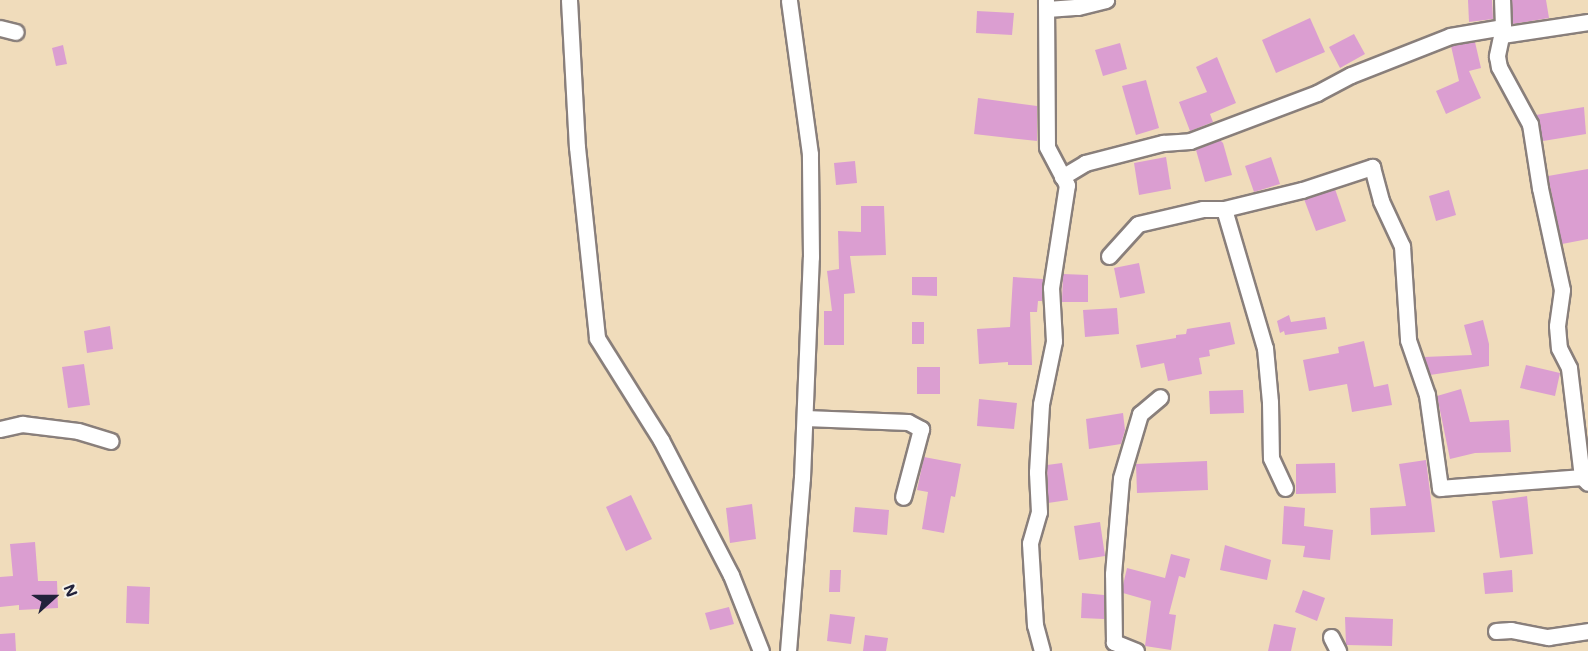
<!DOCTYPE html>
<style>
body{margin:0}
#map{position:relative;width:1588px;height:651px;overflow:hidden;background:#f0dcbb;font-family:Mali,sans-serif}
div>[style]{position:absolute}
.building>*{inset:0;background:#db9ed1}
.roads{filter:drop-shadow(2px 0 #897f7b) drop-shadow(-2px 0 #897f7b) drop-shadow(0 2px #897f7b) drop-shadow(0 -2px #897f7b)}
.minor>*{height:15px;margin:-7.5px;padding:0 7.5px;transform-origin:7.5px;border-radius:7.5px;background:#fff}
span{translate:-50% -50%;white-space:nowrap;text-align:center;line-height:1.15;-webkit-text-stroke:5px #f7f3e8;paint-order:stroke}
.north{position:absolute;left:24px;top:567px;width:60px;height:60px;-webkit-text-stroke:4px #f7f3e8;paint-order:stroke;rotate:69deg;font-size:16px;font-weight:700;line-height:24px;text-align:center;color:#22223b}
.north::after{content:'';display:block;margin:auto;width:21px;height:27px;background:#22223b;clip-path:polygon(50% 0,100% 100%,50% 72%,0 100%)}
</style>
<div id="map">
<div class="building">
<div style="clip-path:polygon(1468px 0,1492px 0,1493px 19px,1469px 22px)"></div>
<div style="clip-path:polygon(1512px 0,1546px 0,1549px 18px,1513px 24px)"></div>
<div style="clip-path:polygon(977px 11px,1014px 13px,1012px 35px,976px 33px)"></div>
<div style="clip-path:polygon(1310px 18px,1325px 52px,1276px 73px,1262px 40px)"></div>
<div style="clip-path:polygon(1354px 34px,1365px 54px,1340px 68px,1329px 47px)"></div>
<div style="clip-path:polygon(1475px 42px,1481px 68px,1469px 71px,1481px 98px,1446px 114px,1436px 91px,1459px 81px,1451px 46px)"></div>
<div style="clip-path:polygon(1120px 43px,1127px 69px,1103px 76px,1095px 50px)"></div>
<div style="clip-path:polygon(63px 45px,67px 64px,56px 66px,52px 48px)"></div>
<div style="clip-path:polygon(1217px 57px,1236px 103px,1210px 114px,1213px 122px,1190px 131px,1179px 102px,1207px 92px,1196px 67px)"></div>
<div style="clip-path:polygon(1146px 80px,1159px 128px,1136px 135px,1122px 86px)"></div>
<div style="clip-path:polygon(978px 98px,1037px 106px,1037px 141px,974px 134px)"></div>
<div style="clip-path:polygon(1584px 107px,1586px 134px,1543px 141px,1536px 115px)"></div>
<div style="clip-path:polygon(1220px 140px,1223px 143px,1232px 175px,1205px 182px,1196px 150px)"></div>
<div style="clip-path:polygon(1166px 157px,1171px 189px,1139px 195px,1134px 163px)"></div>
<div style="clip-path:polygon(1271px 157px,1280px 184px,1254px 192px,1245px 166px)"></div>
<div style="clip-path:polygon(855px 161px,857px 183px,836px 185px,834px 163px)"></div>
<div style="clip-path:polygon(1588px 169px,1588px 239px,1562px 244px,1548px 176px)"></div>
<div style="clip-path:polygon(1335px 189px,1346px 221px,1316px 231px,1304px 199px)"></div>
<div style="clip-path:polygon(1449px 190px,1456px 215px,1436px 221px,1429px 196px)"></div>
<div style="clip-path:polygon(861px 206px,884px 206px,886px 255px,850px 256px,855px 293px,844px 294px,844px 345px,824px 345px,824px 311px,832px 311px,827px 271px,839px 269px,838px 231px,861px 232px)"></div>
<div style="clip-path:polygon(1139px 263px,1145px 293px,1120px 298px,1114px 268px)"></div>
<div style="clip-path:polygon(1063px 274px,1088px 275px,1088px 302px,1062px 302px)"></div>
<div style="clip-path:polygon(912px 277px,937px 277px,937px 296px,912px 295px)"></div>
<div style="clip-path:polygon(1013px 277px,1043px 279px,1042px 301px,1038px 301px,1037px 312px,1030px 312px,1032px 365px,1008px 365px,1008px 362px,979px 364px,977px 329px,1010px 327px)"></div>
<div style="clip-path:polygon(1117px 308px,1119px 334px,1085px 337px,1083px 310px)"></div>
<div style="clip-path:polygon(1289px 315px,1291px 322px,1325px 317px,1327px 329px,1285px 335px,1284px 331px,1280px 333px,1277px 321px)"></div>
<div style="clip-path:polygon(1483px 320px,1489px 344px,1489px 366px,1430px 375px,1424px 357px,1472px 355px,1464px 325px)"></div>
<div style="clip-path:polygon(912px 322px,924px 322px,924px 344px,912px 344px)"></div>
<div style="clip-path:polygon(1230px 322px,1235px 344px,1209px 350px,1210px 356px,1199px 358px,1202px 374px,1168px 381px,1164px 363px,1141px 368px,1136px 345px,1176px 338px,1176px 335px,1186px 334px,1187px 329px)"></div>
<div style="clip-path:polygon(110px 326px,113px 349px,87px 353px,84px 331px)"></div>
<div style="clip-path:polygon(1364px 341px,1374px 387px,1388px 384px,1392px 405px,1352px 412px,1347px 384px,1309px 391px,1303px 360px,1339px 353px,1338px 347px)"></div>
<div style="clip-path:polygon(84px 364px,90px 405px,68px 408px,62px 367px)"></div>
<div style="clip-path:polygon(1526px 365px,1560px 373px,1555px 396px,1520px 388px)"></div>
<div style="clip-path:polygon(917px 367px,940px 367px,940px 394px,917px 394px)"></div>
<div style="clip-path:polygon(1461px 389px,1470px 422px,1509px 420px,1511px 452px,1475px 453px,1450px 459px,1437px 396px)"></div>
<div style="clip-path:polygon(1243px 390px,1244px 413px,1210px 414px,1209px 391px)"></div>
<div style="clip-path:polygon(979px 399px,1017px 403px,1014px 429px,977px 426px)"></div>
<div style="clip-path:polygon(1123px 413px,1125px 430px,1121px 444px,1089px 449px,1086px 419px)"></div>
<div style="clip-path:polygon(924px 457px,961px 464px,955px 497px,951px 496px,944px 533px,922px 529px,928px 492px,917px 490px)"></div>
<div style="clip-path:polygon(1426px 460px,1435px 532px,1371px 535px,1370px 508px,1406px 506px,1399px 464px)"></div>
<div style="clip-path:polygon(1207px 461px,1208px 490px,1137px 493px,1136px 464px)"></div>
<div style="clip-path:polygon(1062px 463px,1068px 500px,1048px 503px,1047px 465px)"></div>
<div style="clip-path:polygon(1335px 463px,1336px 493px,1296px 494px,1296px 464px)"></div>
<div style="clip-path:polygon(631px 495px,652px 539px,626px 551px,606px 507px)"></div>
<div style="clip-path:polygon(1527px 496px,1533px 554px,1500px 558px,1492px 501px)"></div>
<div style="clip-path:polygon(752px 504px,756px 539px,730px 543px,726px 508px)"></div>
<div style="clip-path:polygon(1284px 506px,1305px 508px,1304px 526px,1333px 530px,1330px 560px,1303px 557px,1305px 546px,1282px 544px)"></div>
<div style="clip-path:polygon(855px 507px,889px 510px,887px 535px,853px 532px)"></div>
<div style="clip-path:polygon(1100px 522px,1105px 556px,1079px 560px,1074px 526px)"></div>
<div style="clip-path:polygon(35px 542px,38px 581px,57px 581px,58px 608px,19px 610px,19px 605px,0 607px,0 577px,13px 576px,10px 544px)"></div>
<div style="clip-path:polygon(1225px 545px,1271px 560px,1267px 580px,1220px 570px)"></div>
<div style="clip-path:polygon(1171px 554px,1190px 559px,1185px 578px,1179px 576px,1169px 614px,1176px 615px,1171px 650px,1145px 646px,1151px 601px,1123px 593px,1123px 585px,1127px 568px,1165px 578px)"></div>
<div style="clip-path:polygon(830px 570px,841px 570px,840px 592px,829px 592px)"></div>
<div style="clip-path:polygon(1512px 570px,1513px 592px,1485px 594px,1483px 573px)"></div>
<div style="clip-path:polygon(127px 586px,150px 587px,149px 624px,126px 623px)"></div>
<div style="clip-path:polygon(1303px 590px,1325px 598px,1317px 621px,1295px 612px)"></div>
<div style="clip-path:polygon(1082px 593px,1104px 595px,1104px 619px,1081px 618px)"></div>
<div style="clip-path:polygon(729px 607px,734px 624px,710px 630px,705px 613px)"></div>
<div style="clip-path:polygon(830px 614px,855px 617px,851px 644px,827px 641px)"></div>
<div style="clip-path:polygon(1345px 617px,1393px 619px,1392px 646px,1346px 645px)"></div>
<div style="clip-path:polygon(1274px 624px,1296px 628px,1291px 651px,1268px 651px)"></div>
<div style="clip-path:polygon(15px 633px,16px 651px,0 651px,0 634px)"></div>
<div style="clip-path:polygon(865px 635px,888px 638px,886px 651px,863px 651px)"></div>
</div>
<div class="roads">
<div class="minor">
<div style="left:569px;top:0;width:147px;rotate:86.9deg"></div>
<div style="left:577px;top:147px;width:192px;rotate:84deg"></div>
<div style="left:597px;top:338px;width:120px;rotate:57.9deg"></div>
<div style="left:661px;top:440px;width:152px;rotate:62.6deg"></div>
<div style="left:731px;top:575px;width:82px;rotate:68.5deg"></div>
<div style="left:1047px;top:9px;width:31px;rotate:-4deg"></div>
<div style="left:1078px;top:7px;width:29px;rotate:-14deg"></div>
<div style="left:1503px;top:27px;width:30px;rotate:102deg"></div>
<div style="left:1497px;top:56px;width:11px;rotate:80deg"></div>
<div style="left:1499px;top:67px;width:65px;rotate:61.5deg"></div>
<div style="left:1530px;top:124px;width:65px;rotate:81.1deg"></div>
<div style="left:1540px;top:188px;width:104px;rotate:77.8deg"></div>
<div style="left:1562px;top:290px;width:36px;rotate:98deg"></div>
<div style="left:1557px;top:326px;width:22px;rotate:85deg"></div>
<div style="left:1559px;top:348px;width:22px;rotate:63deg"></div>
<div style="left:1569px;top:368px;width:110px;rotate:83.2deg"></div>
<div style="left:1582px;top:477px;width:8px;rotate:45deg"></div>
<div style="left:0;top:28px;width:16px;rotate:14deg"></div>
<div style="left:1502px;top:35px;width:87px;rotate:-8.6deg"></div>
<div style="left:1062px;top:177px;width:27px;rotate:-31deg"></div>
<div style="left:1085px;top:163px;width:81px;rotate:-14.4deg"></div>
<div style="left:1163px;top:143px;width:27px;rotate:-4deg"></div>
<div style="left:1190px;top:141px;width:136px;rotate:-20.7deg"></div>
<div style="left:1317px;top:93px;width:38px;rotate:-28deg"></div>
<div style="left:1351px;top:75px;width:106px;rotate:-21.5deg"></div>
<div style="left:1450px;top:36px;width:54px;rotate:-9.6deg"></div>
<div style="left:1503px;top:27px;width:27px;rotate:-92deg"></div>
<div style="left:1224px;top:209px;width:145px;rotate:73.6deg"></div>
<div style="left:1265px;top:348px;width:54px;rotate:84.7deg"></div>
<div style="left:1270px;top:402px;width:56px;rotate:89deg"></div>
<div style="left:1271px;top:458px;width:33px;rotate:65deg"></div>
<div style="left:1109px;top:256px;width:43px;rotate:-47.8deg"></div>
<div style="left:1138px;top:224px;width:67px;rotate:-13deg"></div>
<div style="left:1203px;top:209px;width:21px"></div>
<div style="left:1224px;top:209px;width:80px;rotate:-13.7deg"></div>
<div style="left:1302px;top:190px;width:74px;rotate:-18.2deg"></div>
<div style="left:1372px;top:167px;width:35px;rotate:75deg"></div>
<div style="left:1381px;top:201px;width:50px;rotate:65deg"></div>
<div style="left:1402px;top:246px;width:94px;rotate:86.3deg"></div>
<div style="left:1408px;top:340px;width:58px;rotate:70.9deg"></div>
<div style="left:1427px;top:395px;width:94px;rotate:82deg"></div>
<div style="left:1440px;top:488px;width:142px;rotate:-4.4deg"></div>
<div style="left:805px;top:418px;width:103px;rotate:2.2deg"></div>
<div style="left:908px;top:422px;width:15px;rotate:28deg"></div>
<div style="left:921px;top:429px;width:70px;rotate:104.8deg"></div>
<div style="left:0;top:429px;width:23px;rotate:-13deg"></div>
<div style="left:22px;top:424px;width:56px;rotate:7.1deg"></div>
<div style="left:78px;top:431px;width:34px;rotate:17deg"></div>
<div style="left:1496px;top:631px;width:15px;rotate:-4deg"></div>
<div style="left:1511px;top:630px;width:38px;rotate:11deg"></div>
<div style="left:1548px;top:637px;width:40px;rotate:-8.5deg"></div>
<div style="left:1331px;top:637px;width:16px;rotate:63deg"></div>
<div style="left:788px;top:651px;width:174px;rotate:-85.4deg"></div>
<div style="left:802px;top:478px;width:221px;rotate:-87.7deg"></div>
<div style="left:811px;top:257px;width:103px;rotate:-90.6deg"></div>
<div style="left:810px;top:154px;width:155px;rotate:-97.8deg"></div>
<div style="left:1042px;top:651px;width:27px;rotate:-105deg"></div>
<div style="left:1035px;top:625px;width:82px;rotate:-93.5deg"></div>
<div style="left:1030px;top:543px;width:32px;rotate:-74deg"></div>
<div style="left:1039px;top:512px;width:40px;rotate:-92.9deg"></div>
<div style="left:1037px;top:472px;width:68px;rotate:-86.6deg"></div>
<div style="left:1041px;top:404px;width:64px;rotate:-78.3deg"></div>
<div style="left:1054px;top:341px;width:53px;rotate:-93.2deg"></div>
<div style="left:1051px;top:288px;width:104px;rotate:-81.2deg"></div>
<div style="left:1067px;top:185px;width:43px;rotate:-117.8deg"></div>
<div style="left:1047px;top:147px;width:147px;rotate:-90.4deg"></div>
<div style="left:1136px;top:651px;width:24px;rotate:-158deg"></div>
<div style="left:1114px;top:642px;width:68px;rotate:-90.8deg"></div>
<div style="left:1113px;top:574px;width:96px;rotate:-85.2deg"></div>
<div style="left:1121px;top:478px;width:67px;rotate:-73.5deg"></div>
<div style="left:1140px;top:414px;width:26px;rotate:-40deg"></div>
</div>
</div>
<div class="north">N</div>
</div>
